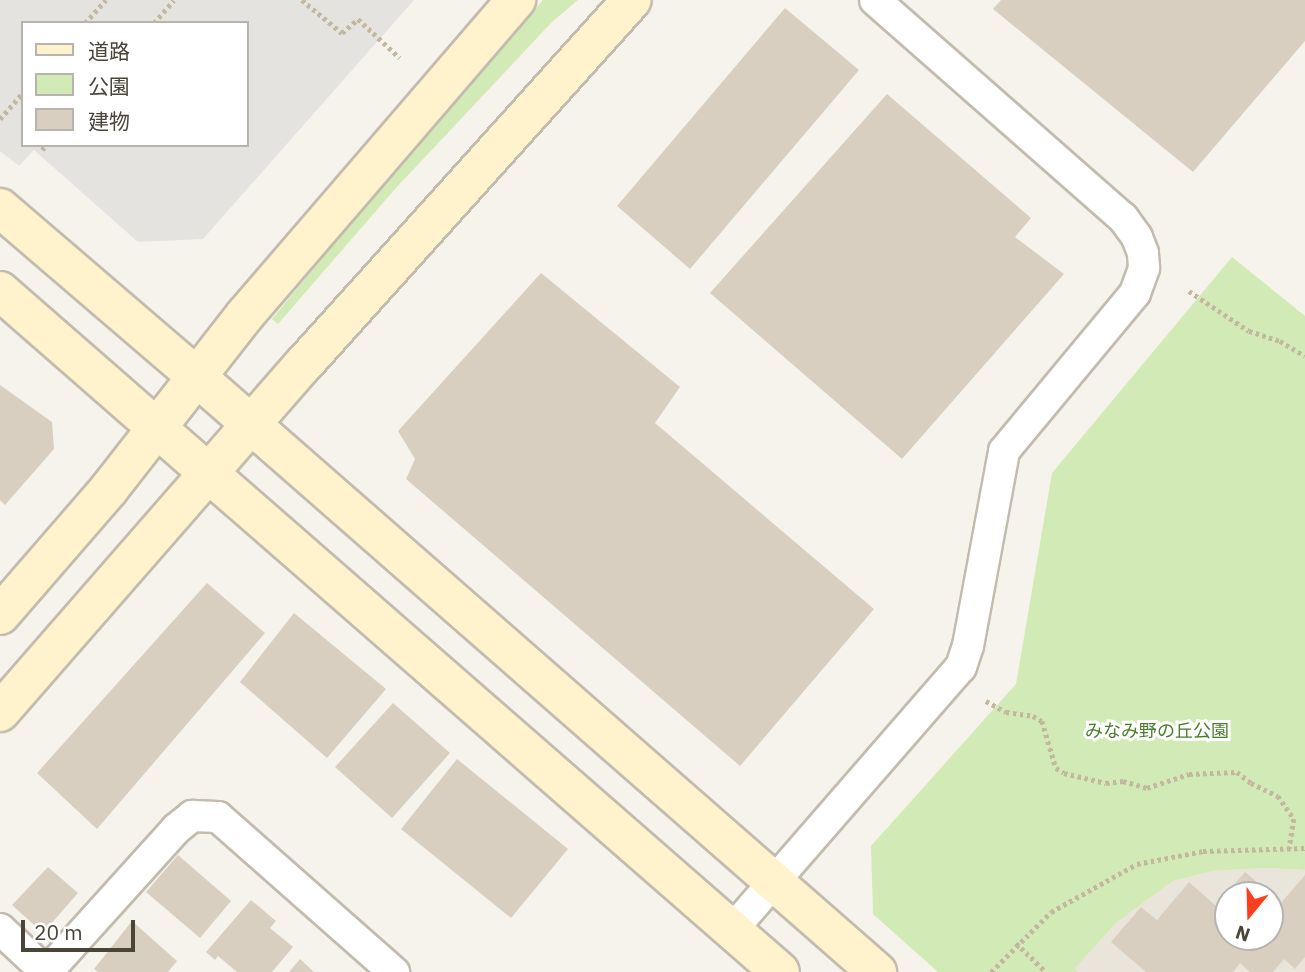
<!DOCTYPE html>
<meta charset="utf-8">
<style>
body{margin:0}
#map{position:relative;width:1305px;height:972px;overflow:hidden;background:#f6f3ec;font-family:"IBM Plex Sans","Noto Sans JP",sans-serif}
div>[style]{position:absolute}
.residential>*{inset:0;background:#eae5da}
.green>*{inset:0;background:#d2eab5}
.parking>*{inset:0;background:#e5e3e0}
.building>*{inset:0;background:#d8cfc1}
.path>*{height:4.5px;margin-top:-2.25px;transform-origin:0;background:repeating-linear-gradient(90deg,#c4b79f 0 3.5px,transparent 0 7px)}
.roads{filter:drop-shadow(2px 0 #c2bbae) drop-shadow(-2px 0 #c2bbae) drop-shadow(0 2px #c2bbae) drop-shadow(0 -2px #c2bbae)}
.street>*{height:30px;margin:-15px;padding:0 15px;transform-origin:15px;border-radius:15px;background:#fff}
.secondary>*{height:38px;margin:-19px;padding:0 19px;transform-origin:19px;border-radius:19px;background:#fff3cd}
span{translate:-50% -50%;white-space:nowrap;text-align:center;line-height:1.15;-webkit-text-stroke:6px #fff;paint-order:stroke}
.park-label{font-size:18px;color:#4a7f2a}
.legend{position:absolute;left:21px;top:21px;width:228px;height:126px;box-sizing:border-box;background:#fff;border:2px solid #b7b4b0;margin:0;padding:9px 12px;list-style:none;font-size:21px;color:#4b4439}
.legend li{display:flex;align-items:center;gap:14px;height:35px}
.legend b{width:35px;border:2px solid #b7b4b0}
.north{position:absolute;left:1214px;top:881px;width:70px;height:70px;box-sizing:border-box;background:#fff;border:2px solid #b7b4b0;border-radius:50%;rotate:199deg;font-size:19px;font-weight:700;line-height:28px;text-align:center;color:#4b4439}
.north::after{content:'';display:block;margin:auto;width:24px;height:32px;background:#fc3f1d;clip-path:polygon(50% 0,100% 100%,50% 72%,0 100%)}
.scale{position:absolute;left:21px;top:920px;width:114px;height:32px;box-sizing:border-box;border:4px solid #4b4439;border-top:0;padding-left:9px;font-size:21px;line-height:24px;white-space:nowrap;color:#4b4439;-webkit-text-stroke:5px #fff;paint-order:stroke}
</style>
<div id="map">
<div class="residential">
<div style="clip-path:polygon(evenodd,1264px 868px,1305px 870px,1305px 972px,1078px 972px,1074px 968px,1116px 923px,1173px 881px,1213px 871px,1264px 868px,1228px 895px,1270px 895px,1270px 937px,1228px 937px,1228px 895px)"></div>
</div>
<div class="green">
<div style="clip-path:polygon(543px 0,578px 0,552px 22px,395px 189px,278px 324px,272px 319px,445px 109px)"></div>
<div style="clip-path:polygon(1232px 257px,1305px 316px,1305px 870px,1264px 868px,1213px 871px,1173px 881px,1116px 923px,1075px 968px,1078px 972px,938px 972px,873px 914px,871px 846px,1016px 684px,1052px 473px)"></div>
</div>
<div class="parking">
<div style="clip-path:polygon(evenodd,0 0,414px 0,203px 239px,138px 242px,34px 150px,19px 166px,0 151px,0 0,23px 23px,247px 23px,247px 145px,23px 145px,23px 23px)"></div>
</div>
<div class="building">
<div style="clip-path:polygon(1001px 0,1305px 0,1305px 41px,1193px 172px,993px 9px)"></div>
<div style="clip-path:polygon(785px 8px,859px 70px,690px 269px,617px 206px)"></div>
<div style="clip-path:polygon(887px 94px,1031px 218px,1015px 237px,1064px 274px,902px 459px,710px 293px)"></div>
<div style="clip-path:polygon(541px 273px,680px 387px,655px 423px,874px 609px,740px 766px,406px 479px,415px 459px,398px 431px)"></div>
<div style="clip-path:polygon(0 385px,52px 422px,54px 449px,5px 505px,0 500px)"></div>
<div style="clip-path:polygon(207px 583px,265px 633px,97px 829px,37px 773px)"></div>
<div style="clip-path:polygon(294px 613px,386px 689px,327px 758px,240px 682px)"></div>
<div style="clip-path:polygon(393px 703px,450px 753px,392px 818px,335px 767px)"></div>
<div style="clip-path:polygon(457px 759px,568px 849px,511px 918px,401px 829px)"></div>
<div style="clip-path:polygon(178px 855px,231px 901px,200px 938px,146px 892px)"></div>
<div style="clip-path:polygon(48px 867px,78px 893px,43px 933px,12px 905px)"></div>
<div style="clip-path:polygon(evenodd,1245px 872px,1281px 903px,1305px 875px,1305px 957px,1295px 969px,1284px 959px,1273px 972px,1250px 972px,1240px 963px,1233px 972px,1146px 972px,1111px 942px,1141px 907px,1157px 920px,1189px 882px,1216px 906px,1245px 872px,1228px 895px,1270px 895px,1270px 937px,1228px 937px,1228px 895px)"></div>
<div style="clip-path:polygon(251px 900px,276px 921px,270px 928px,293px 947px,272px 972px,237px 972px,218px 956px,215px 960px,206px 952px)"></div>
<div style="clip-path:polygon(132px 921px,177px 961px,168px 972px,98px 972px,94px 969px)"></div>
<div style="clip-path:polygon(300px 959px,314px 972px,289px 972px)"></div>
</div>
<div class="path">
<div style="left:302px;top:0;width:52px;rotate:39.5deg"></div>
<div style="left:342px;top:33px;width:21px;rotate:-41deg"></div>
<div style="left:358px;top:19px;width:57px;rotate:42.9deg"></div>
<div style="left:85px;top:23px;width:31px;rotate:-48deg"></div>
<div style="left:154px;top:23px;width:30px;rotate:-49deg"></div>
<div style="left:0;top:119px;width:35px;rotate:-49deg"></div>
<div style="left:42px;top:150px;width:6px;rotate:-51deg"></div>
<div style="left:1189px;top:291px;width:72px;rotate:33.7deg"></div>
<div style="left:1249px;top:331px;width:33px;rotate:18deg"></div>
<div style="left:1280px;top:341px;width:29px;rotate:31deg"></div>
<div style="left:986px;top:701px;width:23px;rotate:29deg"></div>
<div style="left:1006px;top:712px;width:27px;rotate:8deg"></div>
<div style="left:1033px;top:716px;width:10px;rotate:29deg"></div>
<div style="left:1042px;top:721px;width:49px;rotate:73.4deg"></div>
<div style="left:1056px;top:768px;width:9px;rotate:32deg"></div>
<div style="left:1064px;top:773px;width:43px;rotate:13.4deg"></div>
<div style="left:1106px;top:783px;width:17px;rotate:-7deg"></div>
<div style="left:1123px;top:781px;width:25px;rotate:16deg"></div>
<div style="left:1147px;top:788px;width:44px;rotate:-18.4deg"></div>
<div style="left:1189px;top:774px;width:48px;rotate:-2.4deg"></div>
<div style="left:1237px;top:772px;width:18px;rotate:38deg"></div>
<div style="left:1251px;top:783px;width:30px;rotate:26deg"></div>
<div style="left:1278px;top:796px;width:28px;rotate:55deg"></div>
<div style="left:1294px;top:819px;width:30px;rotate:99deg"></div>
<div style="left:1016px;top:943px;width:42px;rotate:44deg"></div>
<div style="left:991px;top:972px;width:85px;rotate:-45deg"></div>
<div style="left:1051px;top:912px;width:98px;rotate:-29.2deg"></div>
<div style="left:1137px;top:864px;width:67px;rotate:-11.1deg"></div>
<div style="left:1203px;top:851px;width:102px;rotate:-1.7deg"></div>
</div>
<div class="roads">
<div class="street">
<div style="left:0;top:929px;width:63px;rotate:43.1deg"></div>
<div style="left:732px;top:930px;width:349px;rotate:-49deg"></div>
<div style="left:961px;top:667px;width:22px;rotate:-72deg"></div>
<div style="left:968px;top:646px;width:198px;rotate:-79.5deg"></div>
<div style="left:1004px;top:451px;width:205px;rotate:-50.3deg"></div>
<div style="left:1135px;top:293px;width:27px;rotate:-70deg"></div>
<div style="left:1144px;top:268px;width:15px;rotate:-94deg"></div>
<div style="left:1143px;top:253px;width:17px;rotate:-111deg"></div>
<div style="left:1137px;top:237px;width:24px;rotate:-126deg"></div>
<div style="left:1123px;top:218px;width:330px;rotate:-138.7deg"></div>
<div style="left:47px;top:972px;width:193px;rotate:-47.9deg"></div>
<div style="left:176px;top:829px;width:21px;rotate:-39deg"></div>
<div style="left:192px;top:816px;width:26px;rotate:2deg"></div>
<div style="left:218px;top:817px;width:235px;rotate:41.4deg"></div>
</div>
<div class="secondary">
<div style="left:0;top:208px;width:260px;rotate:40.6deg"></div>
<div style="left:197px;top:377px;width:904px;rotate:41.19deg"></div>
<div style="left:0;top:291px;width:1035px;rotate:41.12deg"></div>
<div style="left:0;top:615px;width:167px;rotate:-49.1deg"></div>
<div style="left:109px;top:489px;width:221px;rotate:-52deg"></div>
<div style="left:245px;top:315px;width:416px;rotate:-49.3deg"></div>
<div style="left:0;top:712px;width:461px;rotate:-48.9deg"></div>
<div style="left:303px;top:365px;width:491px;rotate:-48deg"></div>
</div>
</div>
<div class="park-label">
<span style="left:1157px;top:731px">みなみ野の丘公園</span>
</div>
<ul class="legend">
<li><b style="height:9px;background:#fff3cd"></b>道路</li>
<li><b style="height:19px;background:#d2eab5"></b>公園</li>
<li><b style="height:19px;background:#d8cfc1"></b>建物</li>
</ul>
<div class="north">N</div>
<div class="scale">20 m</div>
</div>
